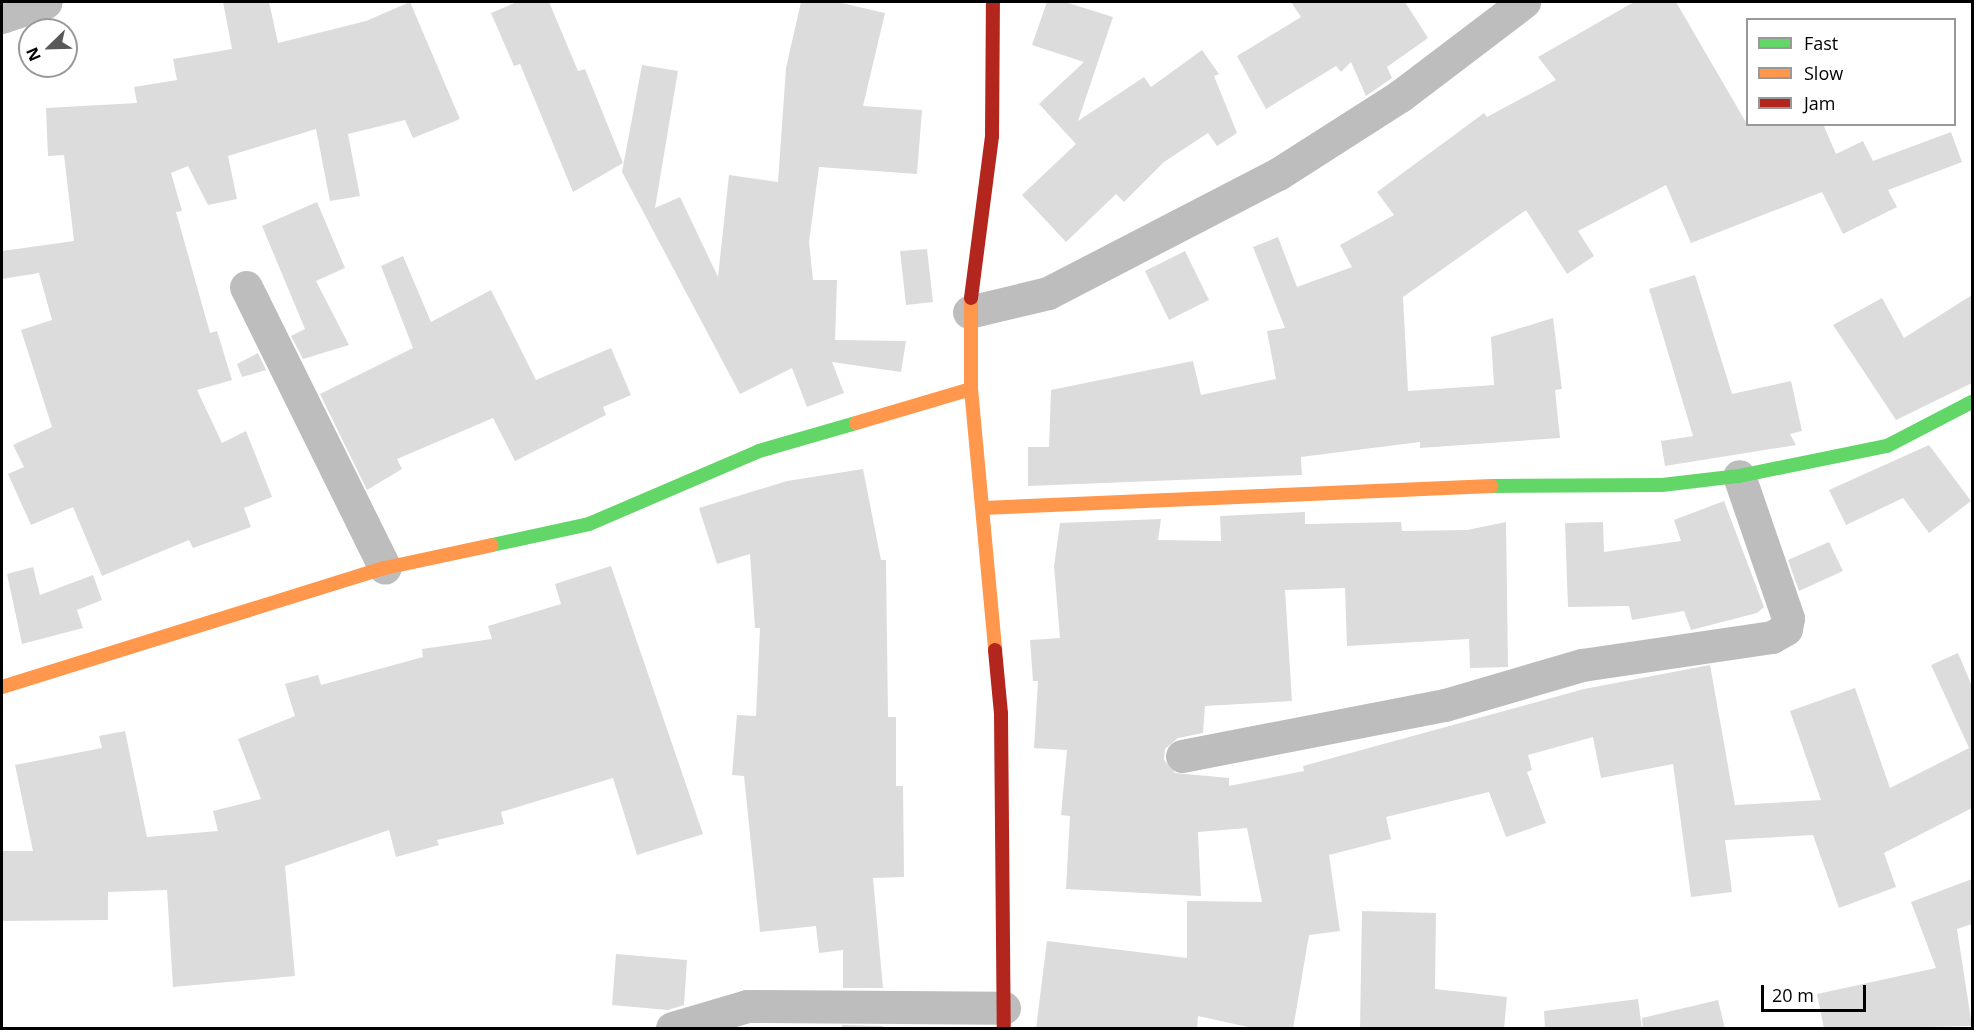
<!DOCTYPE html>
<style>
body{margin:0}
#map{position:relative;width:1974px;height:1030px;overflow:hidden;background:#fff;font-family:"Open Sans",sans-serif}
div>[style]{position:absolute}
.building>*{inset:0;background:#dcdcdc}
.street>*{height:33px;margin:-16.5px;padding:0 16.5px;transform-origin:16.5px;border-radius:16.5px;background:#bdbdbd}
.fast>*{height:14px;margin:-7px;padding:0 7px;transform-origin:7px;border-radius:7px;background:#63d668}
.slow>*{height:14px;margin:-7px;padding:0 7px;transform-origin:7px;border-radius:7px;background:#ff974d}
.jam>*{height:14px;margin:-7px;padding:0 7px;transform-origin:7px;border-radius:7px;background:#b3261e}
span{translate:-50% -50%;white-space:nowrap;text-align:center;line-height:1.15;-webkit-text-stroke:4.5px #fff;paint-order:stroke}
.frame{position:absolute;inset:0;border:3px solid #000;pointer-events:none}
.legend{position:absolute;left:1746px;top:18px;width:210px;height:108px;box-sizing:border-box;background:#fff;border:2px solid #999;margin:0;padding:8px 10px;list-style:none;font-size:18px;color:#000}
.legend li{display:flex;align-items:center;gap:12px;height:30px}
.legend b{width:30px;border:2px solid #999}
.north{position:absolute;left:18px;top:18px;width:60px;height:60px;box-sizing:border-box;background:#fff;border:2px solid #999;border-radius:50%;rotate:247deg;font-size:16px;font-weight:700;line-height:24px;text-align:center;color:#000}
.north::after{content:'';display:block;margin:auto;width:21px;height:27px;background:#595959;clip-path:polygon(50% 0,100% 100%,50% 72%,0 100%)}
.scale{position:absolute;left:1761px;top:985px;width:105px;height:27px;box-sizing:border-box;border:3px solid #000;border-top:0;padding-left:8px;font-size:18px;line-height:21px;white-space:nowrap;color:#000;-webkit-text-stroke:4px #fff;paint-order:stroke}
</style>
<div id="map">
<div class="building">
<div style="clip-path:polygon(223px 2px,269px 2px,278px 43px,366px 21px,410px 2px,460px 119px,413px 138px,405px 120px,348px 134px,360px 196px,330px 201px,316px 129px,228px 156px,237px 199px,208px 205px,188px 166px,171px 173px,182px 211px,176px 212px,210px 333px,217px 331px,232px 380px,197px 390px,222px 443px,246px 431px,272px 497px,244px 508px,251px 527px,193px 548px,189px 540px,102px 576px,73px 507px,31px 525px,8px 474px,24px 467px,13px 445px,52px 427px,21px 330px,52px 320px,39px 273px,2px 279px,2px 251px,74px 241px,64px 155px,48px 156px,46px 108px,137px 103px,134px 87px,177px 80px,173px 59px,232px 49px)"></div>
<div style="clip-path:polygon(517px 2px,549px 2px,578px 71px,585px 69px,623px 163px,573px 192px,520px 64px,514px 66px,491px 13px)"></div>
<div style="clip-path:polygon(801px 2px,837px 2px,885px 13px,863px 106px,922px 110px,917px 174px,819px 167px,809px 242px,813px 280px,837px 280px,835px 340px,906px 341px,901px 372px,832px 362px,844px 393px,807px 407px,792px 368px,740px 394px,622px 172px,642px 65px,678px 71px,655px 208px,680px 197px,718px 277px,729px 175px,778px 182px,786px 68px)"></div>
<div style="clip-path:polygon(1047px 2px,1065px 2px,1113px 17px,1078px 121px,1144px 77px,1151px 87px,1202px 50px,1219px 74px,1214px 76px,1237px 133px,1217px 146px,1208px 133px,1164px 162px,1124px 202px,1116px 194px,1066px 242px,1022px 195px,1076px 144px,1039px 104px,1084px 62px,1032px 45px)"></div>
<div style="clip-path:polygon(1291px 2px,1405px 2px,1428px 38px,1387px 67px,1392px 78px,1366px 96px,1351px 62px,1341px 72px,1336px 66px,1266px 109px,1237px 56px,1301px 17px)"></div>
<div style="clip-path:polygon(1634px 2px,1676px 2px,1747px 124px,1823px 124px,1836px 154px,1863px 141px,1873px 161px,1951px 132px,1962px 162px,1888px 190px,1897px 207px,1843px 234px,1822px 192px,1691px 243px,1666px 185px,1578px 231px,1594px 256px,1567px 274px,1526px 210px,1403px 297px,1408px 391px,1494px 385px,1491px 337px,1553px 318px,1562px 389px,1555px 390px,1560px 438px,1420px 448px,1420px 442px,1301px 457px,1302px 475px,1028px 486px,1028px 447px,1049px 447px,1051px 390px,1193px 361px,1201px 395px,1276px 379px,1267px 331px,1285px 328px,1253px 247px,1278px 237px,1297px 287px,1352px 267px,1340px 245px,1394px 215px,1377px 192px,1484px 113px,1487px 117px,1556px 80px,1538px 57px)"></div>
<div style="clip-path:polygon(317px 202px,345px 268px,316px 281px,349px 345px,303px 359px,291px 336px,305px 329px,262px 226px)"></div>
<div style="clip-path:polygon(927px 249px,933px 302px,906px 305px,900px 251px)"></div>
<div style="clip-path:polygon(1185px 251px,1209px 300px,1169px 320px,1145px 271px)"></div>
<div style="clip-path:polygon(403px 256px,431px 322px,491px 290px,536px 380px,611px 348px,631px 395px,603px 407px,606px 415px,515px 461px,493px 418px,397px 459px,402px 469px,367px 490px,320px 394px,413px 348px,381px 266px)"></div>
<div style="clip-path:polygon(1695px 275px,1732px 394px,1791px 381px,1802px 431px,1790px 434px,1796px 445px,1665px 466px,1661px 441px,1693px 436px,1649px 289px)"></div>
<div style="clip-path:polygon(1972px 295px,1972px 383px,1896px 420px,1833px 325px,1882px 298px,1904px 338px)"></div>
<div style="clip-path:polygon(258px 353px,266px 370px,242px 377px,237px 364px)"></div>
<div style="clip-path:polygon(1929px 445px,1971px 501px,1929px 533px,1903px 498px,1846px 525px,1829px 490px)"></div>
<div style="clip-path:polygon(863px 469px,881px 560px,886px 560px,888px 717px,896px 717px,896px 786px,903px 786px,904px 877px,873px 878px,883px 988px,843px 988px,843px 950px,819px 953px,816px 926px,760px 932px,744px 776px,732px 775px,737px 715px,756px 716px,760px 628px,755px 628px,750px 554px,717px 564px,699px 508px,787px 481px)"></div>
<div style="clip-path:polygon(1724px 501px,1764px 607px,1757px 613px,1691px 630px,1684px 611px,1632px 620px,1629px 606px,1568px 607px,1565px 523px,1603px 522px,1604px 552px,1681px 541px,1674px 520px)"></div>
<div style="clip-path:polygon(1305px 512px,1305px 524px,1401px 522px,1402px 531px,1467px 530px,1506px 522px,1508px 667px,1470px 668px,1469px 639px,1347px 646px,1345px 588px,1285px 590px,1292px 701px,1205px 706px,1203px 733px,1178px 738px,1165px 749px,1164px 760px,1175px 773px,1229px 778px,1229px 786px,1304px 771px,1303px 766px,1584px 689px,1710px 665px,1735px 805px,1821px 800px,1790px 711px,1855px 688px,1890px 788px,1969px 748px,1931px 665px,1958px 653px,1972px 686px,1972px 808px,1884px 853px,1896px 887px,1839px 908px,1813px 835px,1725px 840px,1732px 892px,1691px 897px,1673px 764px,1601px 778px,1593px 737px,1528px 755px,1532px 770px,1527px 772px,1546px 823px,1506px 837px,1489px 792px,1386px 817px,1391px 839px,1329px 855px,1340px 931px,1309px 935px,1293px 1029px,1257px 1029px,1198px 1016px,1197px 1029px,1036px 1029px,1047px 941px,1187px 958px,1187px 901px,1262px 902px,1247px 828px,1198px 832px,1201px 896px,1066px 889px,1070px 816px,1061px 815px,1067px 750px,1034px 748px,1038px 681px,1033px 681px,1030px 640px,1060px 638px,1054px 566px,1060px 523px,1161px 519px,1158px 540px,1221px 541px,1220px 516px)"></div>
<div style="clip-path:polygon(1829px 542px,1843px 571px,1799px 591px,1788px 560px)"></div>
<div style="clip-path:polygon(611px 566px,703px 834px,637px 855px,613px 778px,501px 812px,504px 824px,437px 840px,439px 845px,396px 857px,389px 830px,285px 866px,295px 976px,173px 987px,167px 890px,108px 892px,108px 920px,2px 921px,2px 851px,33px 851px,15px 765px,102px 748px,99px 736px,125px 731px,147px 837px,218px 831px,213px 811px,261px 799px,238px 739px,295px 716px,285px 684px,318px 675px,321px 685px,423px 657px,422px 649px,492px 639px,488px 626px,561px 604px,555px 584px)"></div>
<div style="clip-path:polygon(33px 567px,40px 595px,93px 575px,102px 600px,77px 610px,83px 628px,22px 644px,7px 574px)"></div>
<div style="clip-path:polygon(1972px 879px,1972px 924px,1957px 929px,1972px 1026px,1824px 1029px,1817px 994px,1936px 968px,1911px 902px)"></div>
<div style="clip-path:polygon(1362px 911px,1436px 913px,1435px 989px,1507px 997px,1504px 1029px,1360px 1029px)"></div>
<div style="clip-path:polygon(616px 954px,687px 960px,684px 1005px,668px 1010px,612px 1005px)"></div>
<div style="clip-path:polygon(1638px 999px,1642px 1029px,1545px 1029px,1544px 1011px)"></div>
<div style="clip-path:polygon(1718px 1000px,1725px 1029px,1643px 1029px,1642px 1018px)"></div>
<div style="clip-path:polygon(842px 1025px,883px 1026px,883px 1029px,842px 1029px)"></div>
</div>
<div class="street">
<div style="left:2px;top:17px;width:46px;rotate:-18.8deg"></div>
<div style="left:246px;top:287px;width:313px;rotate:63.7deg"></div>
<div style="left:969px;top:312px;width:81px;rotate:-13.5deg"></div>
<div style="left:1048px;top:293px;width:259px;rotate:-27.4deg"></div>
<div style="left:1278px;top:174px;width:145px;rotate:-32.6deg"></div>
<div style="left:1400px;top:96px;width:156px;rotate:-37.2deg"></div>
<div style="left:1182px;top:756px;width:268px;rotate:-11deg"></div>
<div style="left:1445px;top:705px;width:143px;rotate:-16.3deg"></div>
<div style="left:1582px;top:665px;width:192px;rotate:-8.4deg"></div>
<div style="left:1772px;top:637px;width:16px;rotate:-30deg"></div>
<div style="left:1786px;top:629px;width:11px;rotate:-80deg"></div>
<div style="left:1788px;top:618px;width:150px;rotate:-109deg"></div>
<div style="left:672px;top:1028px;width:78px;rotate:-16.3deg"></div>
<div style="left:747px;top:1006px;width:257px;rotate:0.4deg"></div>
</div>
<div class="fast">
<div style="left:1492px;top:486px;width:170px;rotate:-0.3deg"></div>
<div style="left:1662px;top:485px;width:78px;rotate:-6.7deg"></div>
<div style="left:1739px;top:476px;width:151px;rotate:-11.5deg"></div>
<div style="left:1887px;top:446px;width:96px;rotate:-27.4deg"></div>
<div style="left:492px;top:545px;width:99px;rotate:-12.2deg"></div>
<div style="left:589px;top:524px;width:185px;rotate:-23.2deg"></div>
<div style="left:759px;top:451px;width:101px;rotate:-16.1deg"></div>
</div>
<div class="slow">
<div style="left:971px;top:298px;width:91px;rotate:90deg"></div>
<div style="left:971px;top:389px;width:262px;rotate:84.7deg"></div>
<div style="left:856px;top:423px;width:120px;rotate:-16.5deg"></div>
<div style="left:983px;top:508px;width:509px;rotate:-2.47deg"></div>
<div style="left:2px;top:687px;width:401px;rotate:-17.3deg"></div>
<div style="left:385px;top:568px;width:109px;rotate:-12.1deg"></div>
</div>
<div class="jam">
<div style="left:971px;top:298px;width:163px;rotate:-82.6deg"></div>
<div style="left:992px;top:136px;width:134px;rotate:-89.6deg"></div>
<div style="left:995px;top:650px;width:63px;rotate:84.6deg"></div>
<div style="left:1001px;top:713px;width:315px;rotate:89.5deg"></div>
</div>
<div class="frame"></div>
<ul class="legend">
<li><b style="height:8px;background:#63d668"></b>Fast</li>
<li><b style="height:8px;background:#ff974d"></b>Slow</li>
<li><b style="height:8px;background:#b3261e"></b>Jam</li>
</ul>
<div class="north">N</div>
<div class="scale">20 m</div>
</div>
